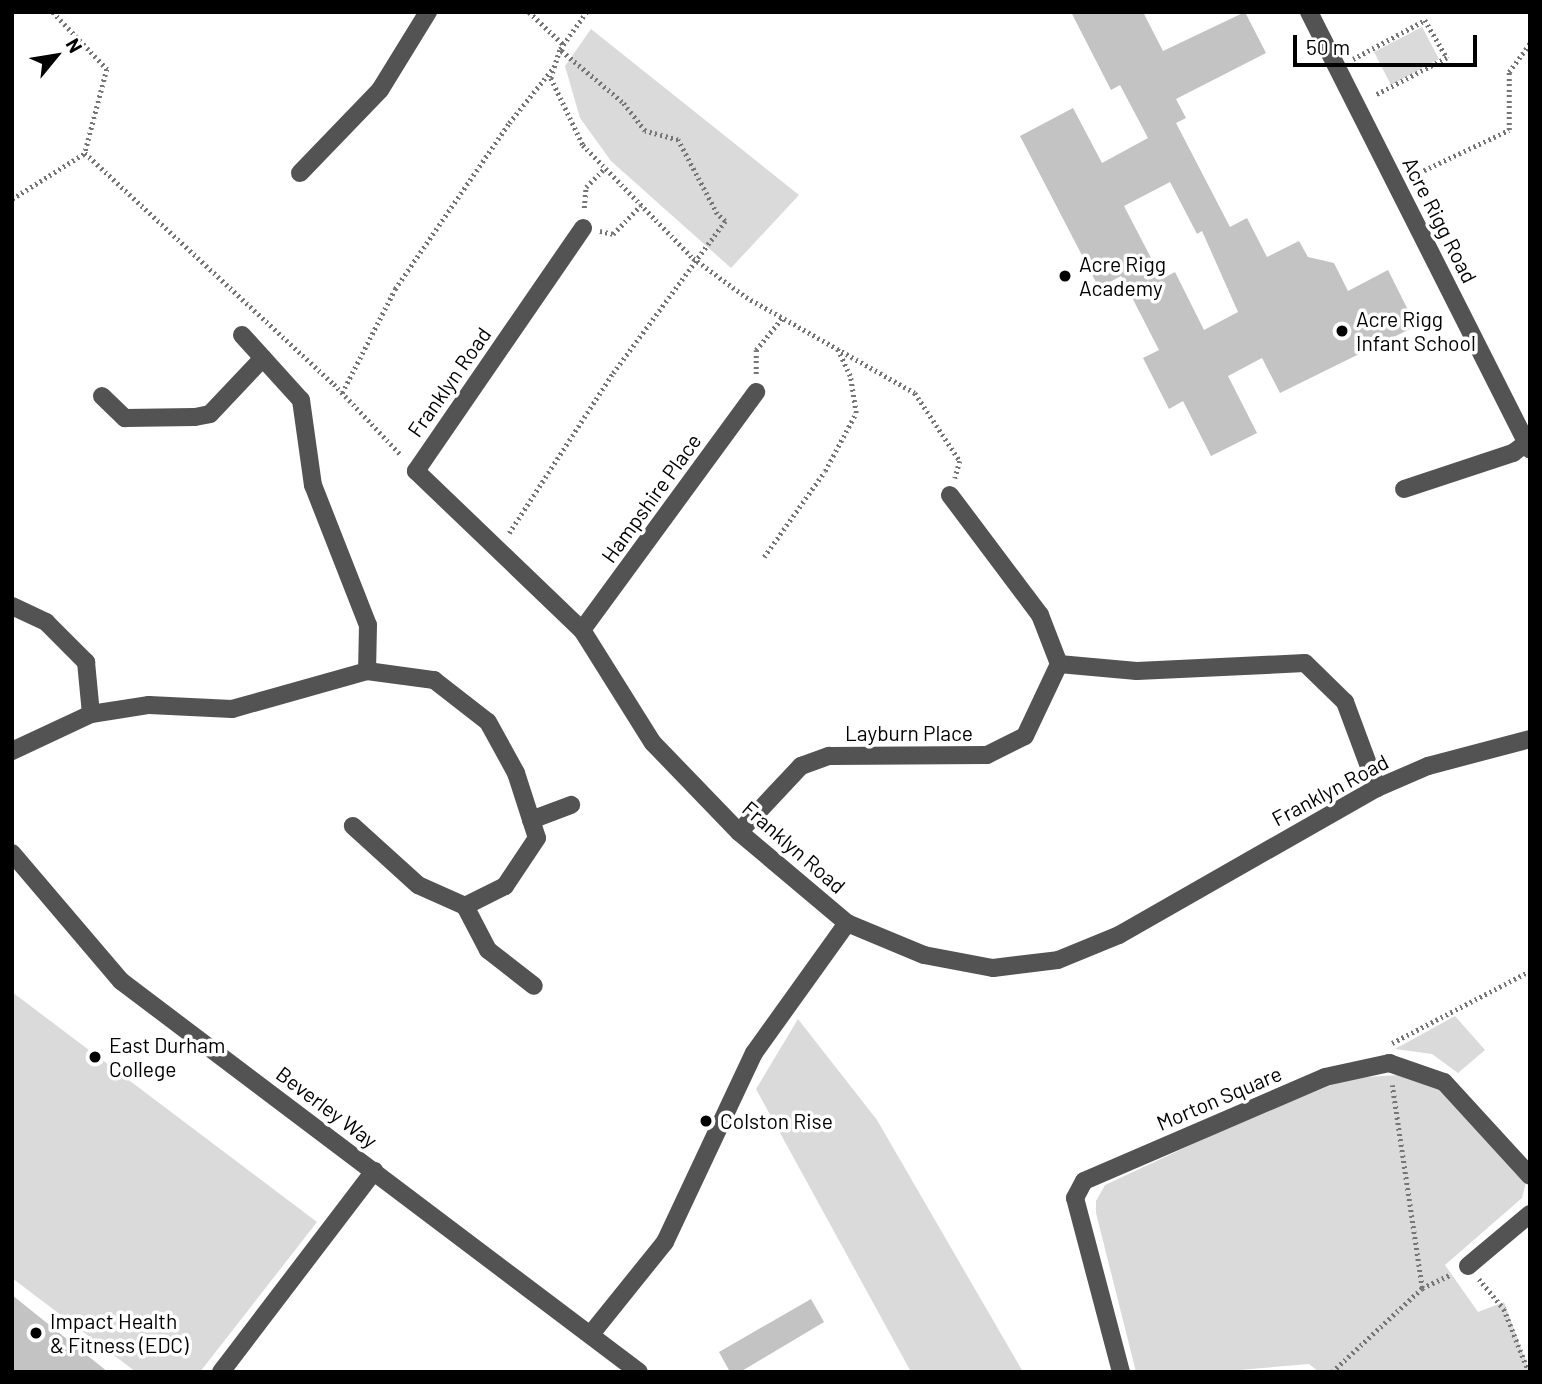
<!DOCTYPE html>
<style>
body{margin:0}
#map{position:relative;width:1542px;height:1384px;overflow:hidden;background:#fff;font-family:Barlow,sans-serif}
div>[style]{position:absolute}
.green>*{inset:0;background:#dadada}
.building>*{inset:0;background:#c3c3c3}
.path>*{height:4.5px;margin-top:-2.25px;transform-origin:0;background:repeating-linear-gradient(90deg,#757575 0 2px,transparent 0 5.5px)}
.minor>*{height:18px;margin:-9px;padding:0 9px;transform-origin:9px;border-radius:9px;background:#535353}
.dots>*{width:19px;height:19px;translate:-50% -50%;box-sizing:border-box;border:4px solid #fff;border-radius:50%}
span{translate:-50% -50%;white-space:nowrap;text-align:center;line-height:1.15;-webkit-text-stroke:7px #fff;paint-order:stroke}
.street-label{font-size:21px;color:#000}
.poi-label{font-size:21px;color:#000}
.left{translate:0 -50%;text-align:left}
.frame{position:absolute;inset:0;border:14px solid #000;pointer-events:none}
.north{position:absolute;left:21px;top:21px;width:70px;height:70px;-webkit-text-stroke:5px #fff;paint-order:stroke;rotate:60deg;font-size:19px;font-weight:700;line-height:28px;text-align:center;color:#000}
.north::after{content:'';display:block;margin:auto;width:24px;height:32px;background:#000;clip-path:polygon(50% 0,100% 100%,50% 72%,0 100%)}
.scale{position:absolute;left:1293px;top:35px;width:184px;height:32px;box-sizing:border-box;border:4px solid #000;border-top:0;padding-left:9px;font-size:21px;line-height:24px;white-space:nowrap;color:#000;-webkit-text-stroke:5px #fff;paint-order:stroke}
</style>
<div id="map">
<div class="green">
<div style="clip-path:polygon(1422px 27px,1439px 59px,1391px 85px,1374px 52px)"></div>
<div style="clip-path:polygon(591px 29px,799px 195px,731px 268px,611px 161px,580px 118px,565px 66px)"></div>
<div style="clip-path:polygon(12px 992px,317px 1222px,200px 1372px,136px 1372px,12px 1278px)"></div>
<div style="clip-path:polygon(1455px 1016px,1485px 1050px,1458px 1073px,1432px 1054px,1395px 1049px)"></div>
<div style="clip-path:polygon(798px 1019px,877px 1120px,1023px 1372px,911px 1372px,756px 1089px)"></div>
<div style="clip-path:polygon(1400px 1075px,1442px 1087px,1526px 1182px,1522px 1198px,1445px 1265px,1478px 1312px,1504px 1302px,1530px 1372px,1319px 1372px,1309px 1364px,1216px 1372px,1136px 1372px,1096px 1213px,1096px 1201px,1105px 1185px,1240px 1122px,1348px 1078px)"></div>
</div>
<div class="building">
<div style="clip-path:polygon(evenodd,1071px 12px,1143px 12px,1163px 51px,1245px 12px,1266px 53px,1176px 99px,1186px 118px,1176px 123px,1230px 227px,1247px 218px,1267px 257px,1299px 241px,1308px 257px,1334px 263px,1348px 291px,1388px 270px,1416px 326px,1280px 393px,1262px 358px,1228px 376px,1257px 433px,1211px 456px,1183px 401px,1169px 409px,1143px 358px,1159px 350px,1121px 276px,1099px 288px,1020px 136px,1073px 108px,1102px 163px,1148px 138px,1120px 85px,1111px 90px,1071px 12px,1170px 182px,1197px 234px,1202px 231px,1238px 312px,1204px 330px,1175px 272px,1162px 279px,1124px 206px,1170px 182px)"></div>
<div style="clip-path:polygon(12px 1295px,108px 1372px,12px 1372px)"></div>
<div style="clip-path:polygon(811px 1299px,824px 1322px,740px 1372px,730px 1372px,719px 1352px)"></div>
</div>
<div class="path">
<div style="left:53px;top:12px;width:79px;rotate:46.5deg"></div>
<div style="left:107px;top:69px;width:87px;rotate:104.7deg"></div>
<div style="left:85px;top:153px;width:340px;rotate:42.9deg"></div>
<div style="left:334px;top:384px;width:99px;rotate:46.6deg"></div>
<div style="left:529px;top:12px;width:48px;rotate:43.3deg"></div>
<div style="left:587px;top:12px;width:47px;rotate:125.4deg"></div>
<div style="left:560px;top:50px;width:29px;rotate:108deg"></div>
<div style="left:551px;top:78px;width:74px;rotate:64.5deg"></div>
<div style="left:583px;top:145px;width:158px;rotate:45.8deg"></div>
<div style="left:693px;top:258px;width:66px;rotate:36.3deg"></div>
<div style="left:746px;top:297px;width:194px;rotate:29.6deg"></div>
<div style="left:915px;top:393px;width:82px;rotate:56.5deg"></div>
<div style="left:960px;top:461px;width:18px;rotate:106deg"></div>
<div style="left:1353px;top:59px;width:82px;rotate:-28.4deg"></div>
<div style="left:1425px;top:20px;width:44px;rotate:59.9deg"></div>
<div style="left:1447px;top:58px;width:82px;rotate:152.5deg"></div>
<div style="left:1414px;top:175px;width:105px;rotate:-25.3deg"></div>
<div style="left:1509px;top:130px;width:58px;rotate:-90deg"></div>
<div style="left:1509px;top:72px;width:36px;rotate:-54deg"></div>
<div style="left:12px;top:199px;width:86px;rotate:-32.2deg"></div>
<div style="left:584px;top:208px;width:21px;rotate:-85deg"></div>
<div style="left:586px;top:187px;width:27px;rotate:-45deg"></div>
<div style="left:600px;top:231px;width:13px;rotate:13deg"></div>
<div style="left:613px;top:234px;width:40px;rotate:-46deg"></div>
<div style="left:756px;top:374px;width:24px;rotate:-90deg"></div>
<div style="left:756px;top:350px;width:43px;rotate:-50.7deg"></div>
<div style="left:342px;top:393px;width:117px;rotate:-63deg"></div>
<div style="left:395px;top:289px;width:201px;rotate:-55.5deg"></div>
<div style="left:509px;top:123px;width:70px;rotate:-51.3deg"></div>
<div style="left:509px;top:533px;width:191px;rotate:-57deg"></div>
<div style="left:613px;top:373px;width:189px;rotate:-53.6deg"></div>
<div style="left:725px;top:221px;width:11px;rotate:-139deg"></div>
<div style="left:717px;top:214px;width:84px;rotate:-117.8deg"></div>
<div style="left:678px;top:140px;width:34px;rotate:-165deg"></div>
<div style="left:645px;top:131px;width:37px;rotate:-128deg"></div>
<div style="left:622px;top:102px;width:81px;rotate:-140deg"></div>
<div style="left:764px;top:557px;width:105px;rotate:-54.7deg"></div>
<div style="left:825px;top:471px;width:66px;rotate:-61.9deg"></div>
<div style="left:856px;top:413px;width:37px;rotate:-99deg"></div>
<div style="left:850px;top:376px;width:31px;rotate:-115deg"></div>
<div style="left:1392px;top:1043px;width:156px;rotate:-27.6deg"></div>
<div style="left:1479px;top:1279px;width:39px;rotate:50deg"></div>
<div style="left:1504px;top:1309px;width:68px;rotate:68.4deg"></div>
<div style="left:1422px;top:1288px;width:31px;rotate:-25deg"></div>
<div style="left:1332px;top:1372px;width:123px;rotate:-43deg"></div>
<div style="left:1422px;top:1288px;width:205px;rotate:-98.4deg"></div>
</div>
<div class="minor">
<div style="left:1309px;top:12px;width:490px;rotate:63.2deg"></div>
<div style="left:300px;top:173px;width:115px;rotate:-46.1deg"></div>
<div style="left:380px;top:90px;width:92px;rotate:-58.4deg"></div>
<div style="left:583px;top:228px;width:295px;rotate:124.5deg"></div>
<div style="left:416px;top:471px;width:230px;rotate:43.8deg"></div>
<div style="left:582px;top:630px;width:133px;rotate:57.9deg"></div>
<div style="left:653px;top:743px;width:124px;rotate:46deg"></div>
<div style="left:739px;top:832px;width:141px;rotate:40.1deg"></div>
<div style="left:847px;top:923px;width:83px;rotate:22.6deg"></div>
<div style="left:924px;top:955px;width:70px;rotate:10.7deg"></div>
<div style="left:993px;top:968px;width:65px;rotate:-7deg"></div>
<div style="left:1058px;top:960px;width:66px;rotate:-22.3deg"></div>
<div style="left:1119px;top:935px;width:297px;rotate:-29.7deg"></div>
<div style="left:1377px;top:788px;width:56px;rotate:-23.3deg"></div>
<div style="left:1428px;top:766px;width:106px;rotate:-14.8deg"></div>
<div style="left:242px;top:335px;width:88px;rotate:47.8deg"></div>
<div style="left:301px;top:400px;width:86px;rotate:82deg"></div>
<div style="left:313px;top:485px;width:150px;rotate:68.6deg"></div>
<div style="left:368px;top:625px;width:46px;rotate:91.2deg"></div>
<div style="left:102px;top:396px;width:32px;rotate:44deg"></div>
<div style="left:125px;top:418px;width:70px;rotate:-0.8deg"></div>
<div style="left:195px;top:417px;width:15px;rotate:-11deg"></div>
<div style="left:210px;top:414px;width:77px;rotate:-46.6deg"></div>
<div style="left:1404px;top:489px;width:115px;rotate:-18.3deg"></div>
<div style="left:1513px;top:453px;width:21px;rotate:-37deg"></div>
<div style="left:12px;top:606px;width:38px;rotate:25deg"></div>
<div style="left:46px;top:622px;width:57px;rotate:45deg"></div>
<div style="left:86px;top:662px;width:52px;rotate:84.5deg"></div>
<div style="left:582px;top:630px;width:295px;rotate:-53.8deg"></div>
<div style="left:1059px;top:664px;width:78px;rotate:5.1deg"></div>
<div style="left:1137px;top:671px;width:168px;rotate:-2.7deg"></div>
<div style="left:1305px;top:663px;width:56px;rotate:44.3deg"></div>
<div style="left:1345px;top:702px;width:92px;rotate:69.6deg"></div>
<div style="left:12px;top:751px;width:87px;rotate:-25.1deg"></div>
<div style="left:91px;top:714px;width:59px;rotate:-8.8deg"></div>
<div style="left:149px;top:705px;width:83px;rotate:2.8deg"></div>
<div style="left:232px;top:709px;width:140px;rotate:-15.7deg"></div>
<div style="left:367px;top:671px;width:68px;rotate:7.7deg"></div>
<div style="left:434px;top:680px;width:68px;rotate:37.9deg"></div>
<div style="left:488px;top:722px;width:58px;rotate:61.2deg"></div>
<div style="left:516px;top:773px;width:68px;rotate:72.1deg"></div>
<div style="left:537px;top:838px;width:58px;rotate:123.7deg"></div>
<div style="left:505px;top:886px;width:45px;rotate:153.4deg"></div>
<div style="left:465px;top:906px;width:51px;rotate:-155.9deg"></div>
<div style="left:418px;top:885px;width:88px;rotate:-137.8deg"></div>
<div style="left:531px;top:820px;width:43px;rotate:-20.6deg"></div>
<div style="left:739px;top:832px;width:91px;rotate:-46.8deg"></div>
<div style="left:801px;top:766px;width:30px;rotate:-20deg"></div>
<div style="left:829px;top:756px;width:158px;rotate:-0.4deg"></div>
<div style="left:987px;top:755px;width:42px;rotate:-26.6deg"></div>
<div style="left:1025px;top:736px;width:80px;rotate:-64.7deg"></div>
<div style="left:1059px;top:664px;width:53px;rotate:-111.2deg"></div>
<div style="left:1040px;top:615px;width:150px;rotate:-126.9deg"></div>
<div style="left:12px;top:853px;width:168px;rotate:49.6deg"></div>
<div style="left:121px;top:981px;width:649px;rotate:37.05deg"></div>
<div style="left:465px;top:906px;width:50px;rotate:62.4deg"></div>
<div style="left:488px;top:950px;width:58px;rotate:38deg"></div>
<div style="left:1468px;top:1266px;width:81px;rotate:-40deg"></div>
<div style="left:591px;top:1334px;width:118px;rotate:-51.2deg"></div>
<div style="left:665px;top:1242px;width:209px;rotate:-64.8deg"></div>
<div style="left:754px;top:1053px;width:160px;rotate:-54.4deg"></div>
<div style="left:221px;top:1372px;width:253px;rotate:-52.7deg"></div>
<div style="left:1121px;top:1372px;width:180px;rotate:-104.8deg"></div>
<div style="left:1075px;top:1198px;width:19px;rotate:-62deg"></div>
<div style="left:1084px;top:1181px;width:262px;rotate:-23.3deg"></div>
<div style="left:1325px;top:1077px;width:66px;rotate:-12.3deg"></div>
<div style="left:1389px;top:1063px;width:58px;rotate:19.1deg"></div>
<div style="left:1444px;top:1082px;width:127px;rotate:47.5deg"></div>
</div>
<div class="dots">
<div style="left:1065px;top:276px;background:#000"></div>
<div style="left:1342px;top:331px;background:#000"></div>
<div style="left:95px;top:1057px;background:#000"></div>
<div style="left:706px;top:1121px;background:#000"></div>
<div style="left:36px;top:1333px;background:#000"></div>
</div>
<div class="street-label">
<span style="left:1440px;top:220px;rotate:63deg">Acre Rigg Road</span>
<span style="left:449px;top:382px;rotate:-55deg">Franklyn Road</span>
<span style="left:651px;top:498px;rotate:-54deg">Hampshire Place</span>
<span style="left:909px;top:733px">Layburn Place</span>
<span style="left:1330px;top:790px;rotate:-28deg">Franklyn Road</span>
<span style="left:794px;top:847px;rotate:41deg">Franklyn Road</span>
<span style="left:1219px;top:1098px;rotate:-23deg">Morton Square</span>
<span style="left:327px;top:1107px;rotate:37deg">Beverley Way</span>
</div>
<div class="poi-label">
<span class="left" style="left:1079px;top:276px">Acre Rigg<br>Academy</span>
<span class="left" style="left:1356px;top:331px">Acre Rigg<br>Infant School</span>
<span class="left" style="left:109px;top:1057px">East Durham<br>College</span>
<span class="left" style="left:720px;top:1121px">Colston Rise</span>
<span class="left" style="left:50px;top:1333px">Impact Health<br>&amp; Fitness (EDC)</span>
</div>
<div class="frame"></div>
<div class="north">N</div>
<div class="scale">50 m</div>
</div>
